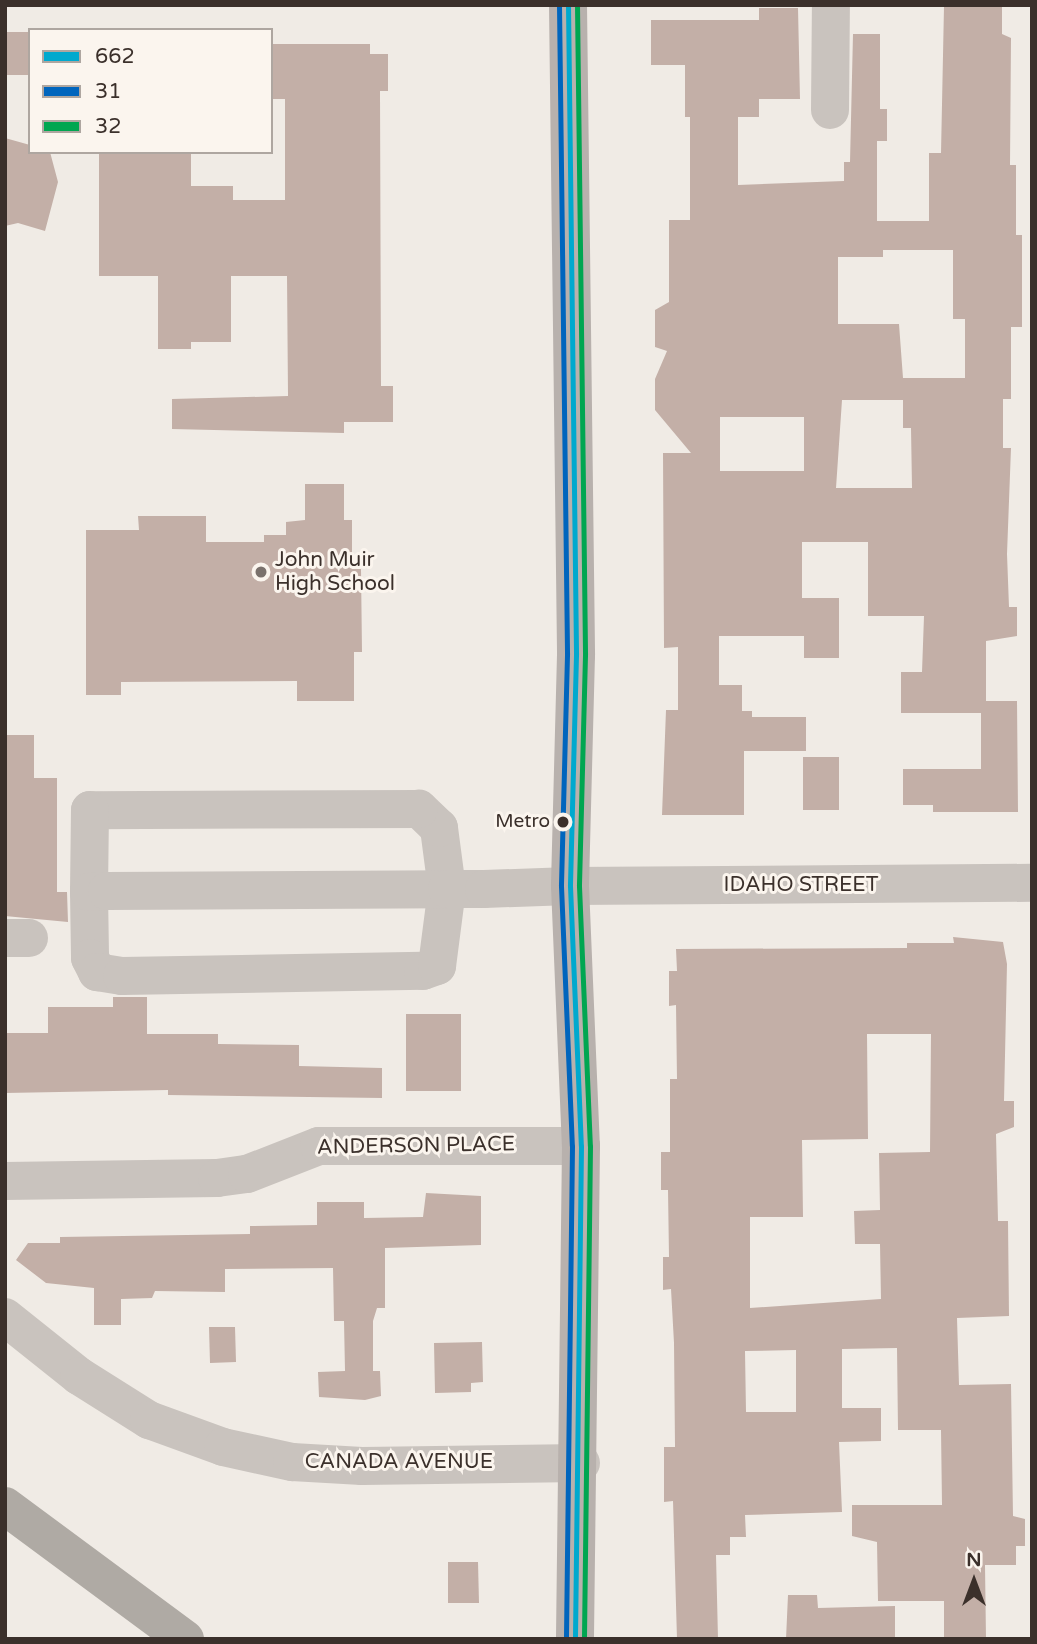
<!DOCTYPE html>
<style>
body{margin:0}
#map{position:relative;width:1037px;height:1644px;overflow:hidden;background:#f0ebe5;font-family:"Varela Round",sans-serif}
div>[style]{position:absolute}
.building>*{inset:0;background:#c3afa7}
.minor>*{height:38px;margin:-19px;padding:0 19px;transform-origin:19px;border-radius:19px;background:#c9c3be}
.major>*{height:38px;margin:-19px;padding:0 19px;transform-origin:19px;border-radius:19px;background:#b8b1ad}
.highway>*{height:38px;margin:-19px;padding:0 19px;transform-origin:19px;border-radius:19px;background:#afaaa4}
.bus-1>*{height:5px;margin:-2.5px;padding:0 2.5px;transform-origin:2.5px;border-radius:2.5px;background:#00a9ce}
.bus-2>*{height:5px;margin:-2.5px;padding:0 2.5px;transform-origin:2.5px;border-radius:2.5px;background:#0065bd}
.bus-3>*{height:5px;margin:-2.5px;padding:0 2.5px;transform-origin:2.5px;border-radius:2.5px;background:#00a651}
.dots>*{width:19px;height:19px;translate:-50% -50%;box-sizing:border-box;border:4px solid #fbf5ee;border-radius:50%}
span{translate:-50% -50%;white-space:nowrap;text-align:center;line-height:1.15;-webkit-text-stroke:6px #fbf5ee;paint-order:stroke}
.bus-label{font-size:19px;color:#3b302b}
.right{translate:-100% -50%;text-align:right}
.poi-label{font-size:21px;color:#3b302b}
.left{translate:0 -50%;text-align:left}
.street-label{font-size:21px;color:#3b302b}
.frame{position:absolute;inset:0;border:7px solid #3b302b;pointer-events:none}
.legend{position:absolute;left:28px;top:28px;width:245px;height:126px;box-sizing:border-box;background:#fbf5ee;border:2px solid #aea6a0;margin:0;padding:9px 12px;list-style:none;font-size:21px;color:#3b302b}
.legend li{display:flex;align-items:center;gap:14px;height:35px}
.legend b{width:35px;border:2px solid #aea6a0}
.north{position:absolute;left:939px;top:1546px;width:70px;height:70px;-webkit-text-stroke:5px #fbf5ee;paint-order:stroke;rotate:0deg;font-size:19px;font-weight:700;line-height:28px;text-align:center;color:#3b302b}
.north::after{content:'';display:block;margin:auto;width:24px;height:32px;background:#3b302b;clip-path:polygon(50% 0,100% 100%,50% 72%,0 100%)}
</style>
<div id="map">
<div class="building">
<div style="clip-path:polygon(evenodd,944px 6px,1002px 6px,1002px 34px,1011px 38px,1010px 165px,1016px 165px,1016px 235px,1022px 235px,1022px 327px,1011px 327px,1011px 399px,1003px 399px,1003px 448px,1011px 448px,1007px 554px,1009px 607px,1017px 607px,1017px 636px,986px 641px,986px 701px,1017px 701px,1018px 812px,933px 812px,933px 805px,903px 805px,903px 769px,981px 769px,981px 713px,901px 713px,901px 672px,922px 672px,924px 616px,868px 616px,868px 542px,802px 542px,802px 598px,839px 598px,839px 658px,804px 658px,804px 636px,719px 636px,719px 685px,742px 685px,742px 711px,752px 711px,752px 717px,806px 717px,806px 751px,744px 751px,744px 815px,662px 815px,666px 710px,678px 710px,678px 647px,664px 648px,663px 453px,691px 453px,655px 410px,655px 379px,667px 351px,655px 347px,655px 310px,669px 302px,669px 220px,690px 220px,690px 117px,685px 117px,685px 65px,651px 65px,651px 20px,759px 20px,759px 8px,798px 8px,800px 99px,759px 99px,759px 117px,738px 117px,738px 185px,844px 181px,844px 162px,850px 162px,853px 34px,880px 34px,880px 109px,887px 109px,887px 141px,877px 141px,877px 221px,929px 221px,929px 153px,941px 153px,944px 6px,883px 250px,953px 250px,953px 319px,965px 319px,965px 378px,903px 378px,899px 324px,838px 324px,838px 257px,883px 257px,883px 250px,944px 6px,842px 400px,903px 400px,903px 428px,911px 428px,912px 488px,836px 488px,842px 400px,944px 6px,720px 417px,804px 417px,804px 471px,720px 471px,720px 417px)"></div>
<div style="clip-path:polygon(5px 32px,30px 32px,30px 75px,5px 75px)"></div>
<div style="clip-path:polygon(271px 44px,370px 44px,370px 54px,388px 54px,388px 91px,380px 91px,381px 386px,393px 386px,393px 422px,344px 422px,344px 433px,172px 429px,172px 399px,288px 396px,287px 276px,231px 276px,231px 342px,191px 342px,191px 349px,158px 349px,158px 276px,99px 276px,99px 152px,191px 152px,191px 186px,233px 186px,233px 200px,285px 200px,285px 99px,271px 99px)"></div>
<div style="clip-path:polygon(5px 138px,30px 145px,30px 152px,50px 152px,58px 182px,45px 231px,18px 223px,5px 226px)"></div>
<div style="clip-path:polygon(305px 484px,344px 484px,344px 520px,352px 520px,352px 569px,361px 569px,362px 652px,354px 652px,354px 701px,297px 701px,297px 681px,121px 682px,121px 695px,86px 695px,86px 530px,139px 530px,138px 516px,206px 516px,206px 542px,264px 542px,264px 535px,286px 535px,286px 522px,305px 520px)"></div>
<div style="clip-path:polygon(5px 735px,34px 735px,34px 778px,57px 778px,57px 892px,67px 892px,68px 922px,5px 916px)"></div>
<div style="clip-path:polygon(803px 757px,839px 757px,839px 810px,803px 810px)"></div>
<div style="clip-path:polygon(evenodd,953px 937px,1003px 942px,1007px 964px,1004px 1101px,1014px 1101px,1014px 1127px,996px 1134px,998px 1221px,1008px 1221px,1009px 1316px,957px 1318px,959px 1385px,1011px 1384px,1013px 1516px,1025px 1519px,1025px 1546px,1016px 1546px,1016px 1565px,985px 1565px,986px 1639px,944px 1639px,944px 1601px,878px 1601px,877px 1542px,852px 1536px,852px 1505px,942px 1505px,941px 1430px,898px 1430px,897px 1348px,842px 1349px,842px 1408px,881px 1408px,881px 1441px,839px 1442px,842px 1512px,745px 1515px,746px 1537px,730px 1537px,730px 1555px,716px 1555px,718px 1639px,677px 1639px,673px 1501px,664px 1502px,664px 1447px,675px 1447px,674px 1343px,671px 1289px,663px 1290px,663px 1257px,669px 1257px,668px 1190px,661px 1190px,661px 1152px,670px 1152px,670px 1079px,677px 1079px,676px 1005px,669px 1006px,669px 971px,677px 971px,676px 949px,907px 948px,907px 943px,954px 943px,953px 937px,867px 1034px,931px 1034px,930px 1152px,879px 1153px,880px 1210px,854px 1211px,855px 1244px,880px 1244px,881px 1299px,750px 1308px,750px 1217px,803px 1217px,802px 1140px,868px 1139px,867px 1034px,953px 937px,796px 1350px,796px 1412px,746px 1412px,745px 1351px,796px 1350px)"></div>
<div style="clip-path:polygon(113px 997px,147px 997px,147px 1034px,218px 1034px,218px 1044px,299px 1045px,299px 1066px,382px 1068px,382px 1098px,168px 1095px,168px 1090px,5px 1093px,5px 1033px,48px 1033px,48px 1007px,113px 1007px)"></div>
<div style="clip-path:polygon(406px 1014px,461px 1014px,461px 1091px,406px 1091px)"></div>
<div style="clip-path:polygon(426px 1193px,481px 1196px,481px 1245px,385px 1248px,385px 1308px,377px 1308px,373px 1321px,373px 1371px,380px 1371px,381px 1396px,365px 1400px,319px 1397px,318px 1372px,345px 1371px,344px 1321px,334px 1321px,333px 1268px,225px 1269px,225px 1292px,155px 1291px,152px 1298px,121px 1299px,121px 1325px,94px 1325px,94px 1288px,46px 1283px,16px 1260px,28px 1243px,60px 1243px,60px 1237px,250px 1234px,250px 1226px,317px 1225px,317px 1202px,364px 1202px,364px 1218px,423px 1217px)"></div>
<div style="clip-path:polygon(209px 1327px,235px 1327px,236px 1362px,210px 1363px)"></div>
<div style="clip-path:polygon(482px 1342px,483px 1382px,471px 1383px,471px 1392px,435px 1393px,434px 1343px)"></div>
<div style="clip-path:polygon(448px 1562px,478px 1562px,479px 1603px,448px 1603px)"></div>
<div style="clip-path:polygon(788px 1595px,817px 1595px,818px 1608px,895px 1606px,895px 1639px,786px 1639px)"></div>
</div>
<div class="minor">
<div style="left:830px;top:110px;width:105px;rotate:-89.5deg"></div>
<div style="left:89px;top:892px;width:66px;rotate:89.1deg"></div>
<div style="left:90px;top:958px;width:16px;rotate:63deg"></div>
<div style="left:97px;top:972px;width:25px;rotate:9deg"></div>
<div style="left:122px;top:976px;width:301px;rotate:-1deg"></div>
<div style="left:423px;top:971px;width:15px;rotate:-20deg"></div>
<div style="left:437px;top:966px;width:78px;rotate:-82.6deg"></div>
<div style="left:447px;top:889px;width:62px;rotate:-97.5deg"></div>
<div style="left:439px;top:828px;width:28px;rotate:-136deg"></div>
<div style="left:419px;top:809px;width:329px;rotate:179.8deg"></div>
<div style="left:90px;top:810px;width:82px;rotate:90.7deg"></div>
<div style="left:89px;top:892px;width:18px;rotate:-3deg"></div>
<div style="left:107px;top:891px;width:340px;rotate:-0.3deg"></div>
<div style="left:447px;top:889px;width:37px"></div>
<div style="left:484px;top:889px;width:86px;rotate:-2deg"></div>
<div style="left:570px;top:886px;width:462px;rotate:-0.4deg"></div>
<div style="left:5px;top:938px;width:24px"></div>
<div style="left:5px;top:1181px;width:212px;rotate:-0.8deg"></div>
<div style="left:217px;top:1178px;width:30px;rotate:-8deg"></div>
<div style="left:247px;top:1174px;width:77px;rotate:-21.3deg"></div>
<div style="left:319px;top:1146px;width:262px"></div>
<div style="left:5px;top:1317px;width:95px;rotate:38.6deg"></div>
<div style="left:79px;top:1376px;width:83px;rotate:32.2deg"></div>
<div style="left:149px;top:1420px;width:79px;rotate:20deg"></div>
<div style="left:223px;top:1447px;width:71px;rotate:12.3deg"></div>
<div style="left:292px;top:1462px;width:70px;rotate:3.3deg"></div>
<div style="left:362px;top:1466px;width:219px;rotate:-0.8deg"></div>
</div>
<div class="major">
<div style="left:568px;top:5px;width:650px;rotate:89.29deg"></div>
<div style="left:576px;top:655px;width:231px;rotate:91.5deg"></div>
<div style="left:570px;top:886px;width:260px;rotate:87.6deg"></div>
<div style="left:581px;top:1146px;width:493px;rotate:90.7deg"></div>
</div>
<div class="highway">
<div style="left:5px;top:1506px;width:224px;rotate:36.5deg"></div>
</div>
<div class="bus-1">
<div style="left:568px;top:5px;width:650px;rotate:89.29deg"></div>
<div style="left:576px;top:655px;width:231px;rotate:91.5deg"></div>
<div style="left:570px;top:886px;width:260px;rotate:87.6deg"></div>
<div style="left:581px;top:1146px;width:493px;rotate:90.7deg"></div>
</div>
<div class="bus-2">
<div style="left:559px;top:5px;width:650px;rotate:89.29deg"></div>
<div style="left:567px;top:655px;width:231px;rotate:91.5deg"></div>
<div style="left:561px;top:886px;width:260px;rotate:87.6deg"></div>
<div style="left:572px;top:1146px;width:493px;rotate:90.7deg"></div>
</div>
<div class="bus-3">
<div style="left:577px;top:5px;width:650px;rotate:89.29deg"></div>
<div style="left:585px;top:655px;width:231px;rotate:91.5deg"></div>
<div style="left:579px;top:886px;width:260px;rotate:87.6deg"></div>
<div style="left:590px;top:1146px;width:493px;rotate:90.7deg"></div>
</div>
<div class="dots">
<div style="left:261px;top:572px;background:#7a716c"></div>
<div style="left:563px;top:822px;background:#3b302b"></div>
</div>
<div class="bus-label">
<span class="right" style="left:550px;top:822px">Metro</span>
</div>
<div class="poi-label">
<span class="left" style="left:275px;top:572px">John Muir<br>High School</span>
</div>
<div class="street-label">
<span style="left:801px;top:885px">IDAHO STREET</span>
<span style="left:416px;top:1146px;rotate:-1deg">ANDERSON PLACE</span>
<span style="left:399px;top:1462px">CANADA AVENUE</span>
</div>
<div class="frame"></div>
<ul class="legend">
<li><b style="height:9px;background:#00a9ce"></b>662</li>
<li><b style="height:9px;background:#0065bd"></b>31</li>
<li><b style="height:9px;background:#00a651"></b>32</li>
</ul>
<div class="north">N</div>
</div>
